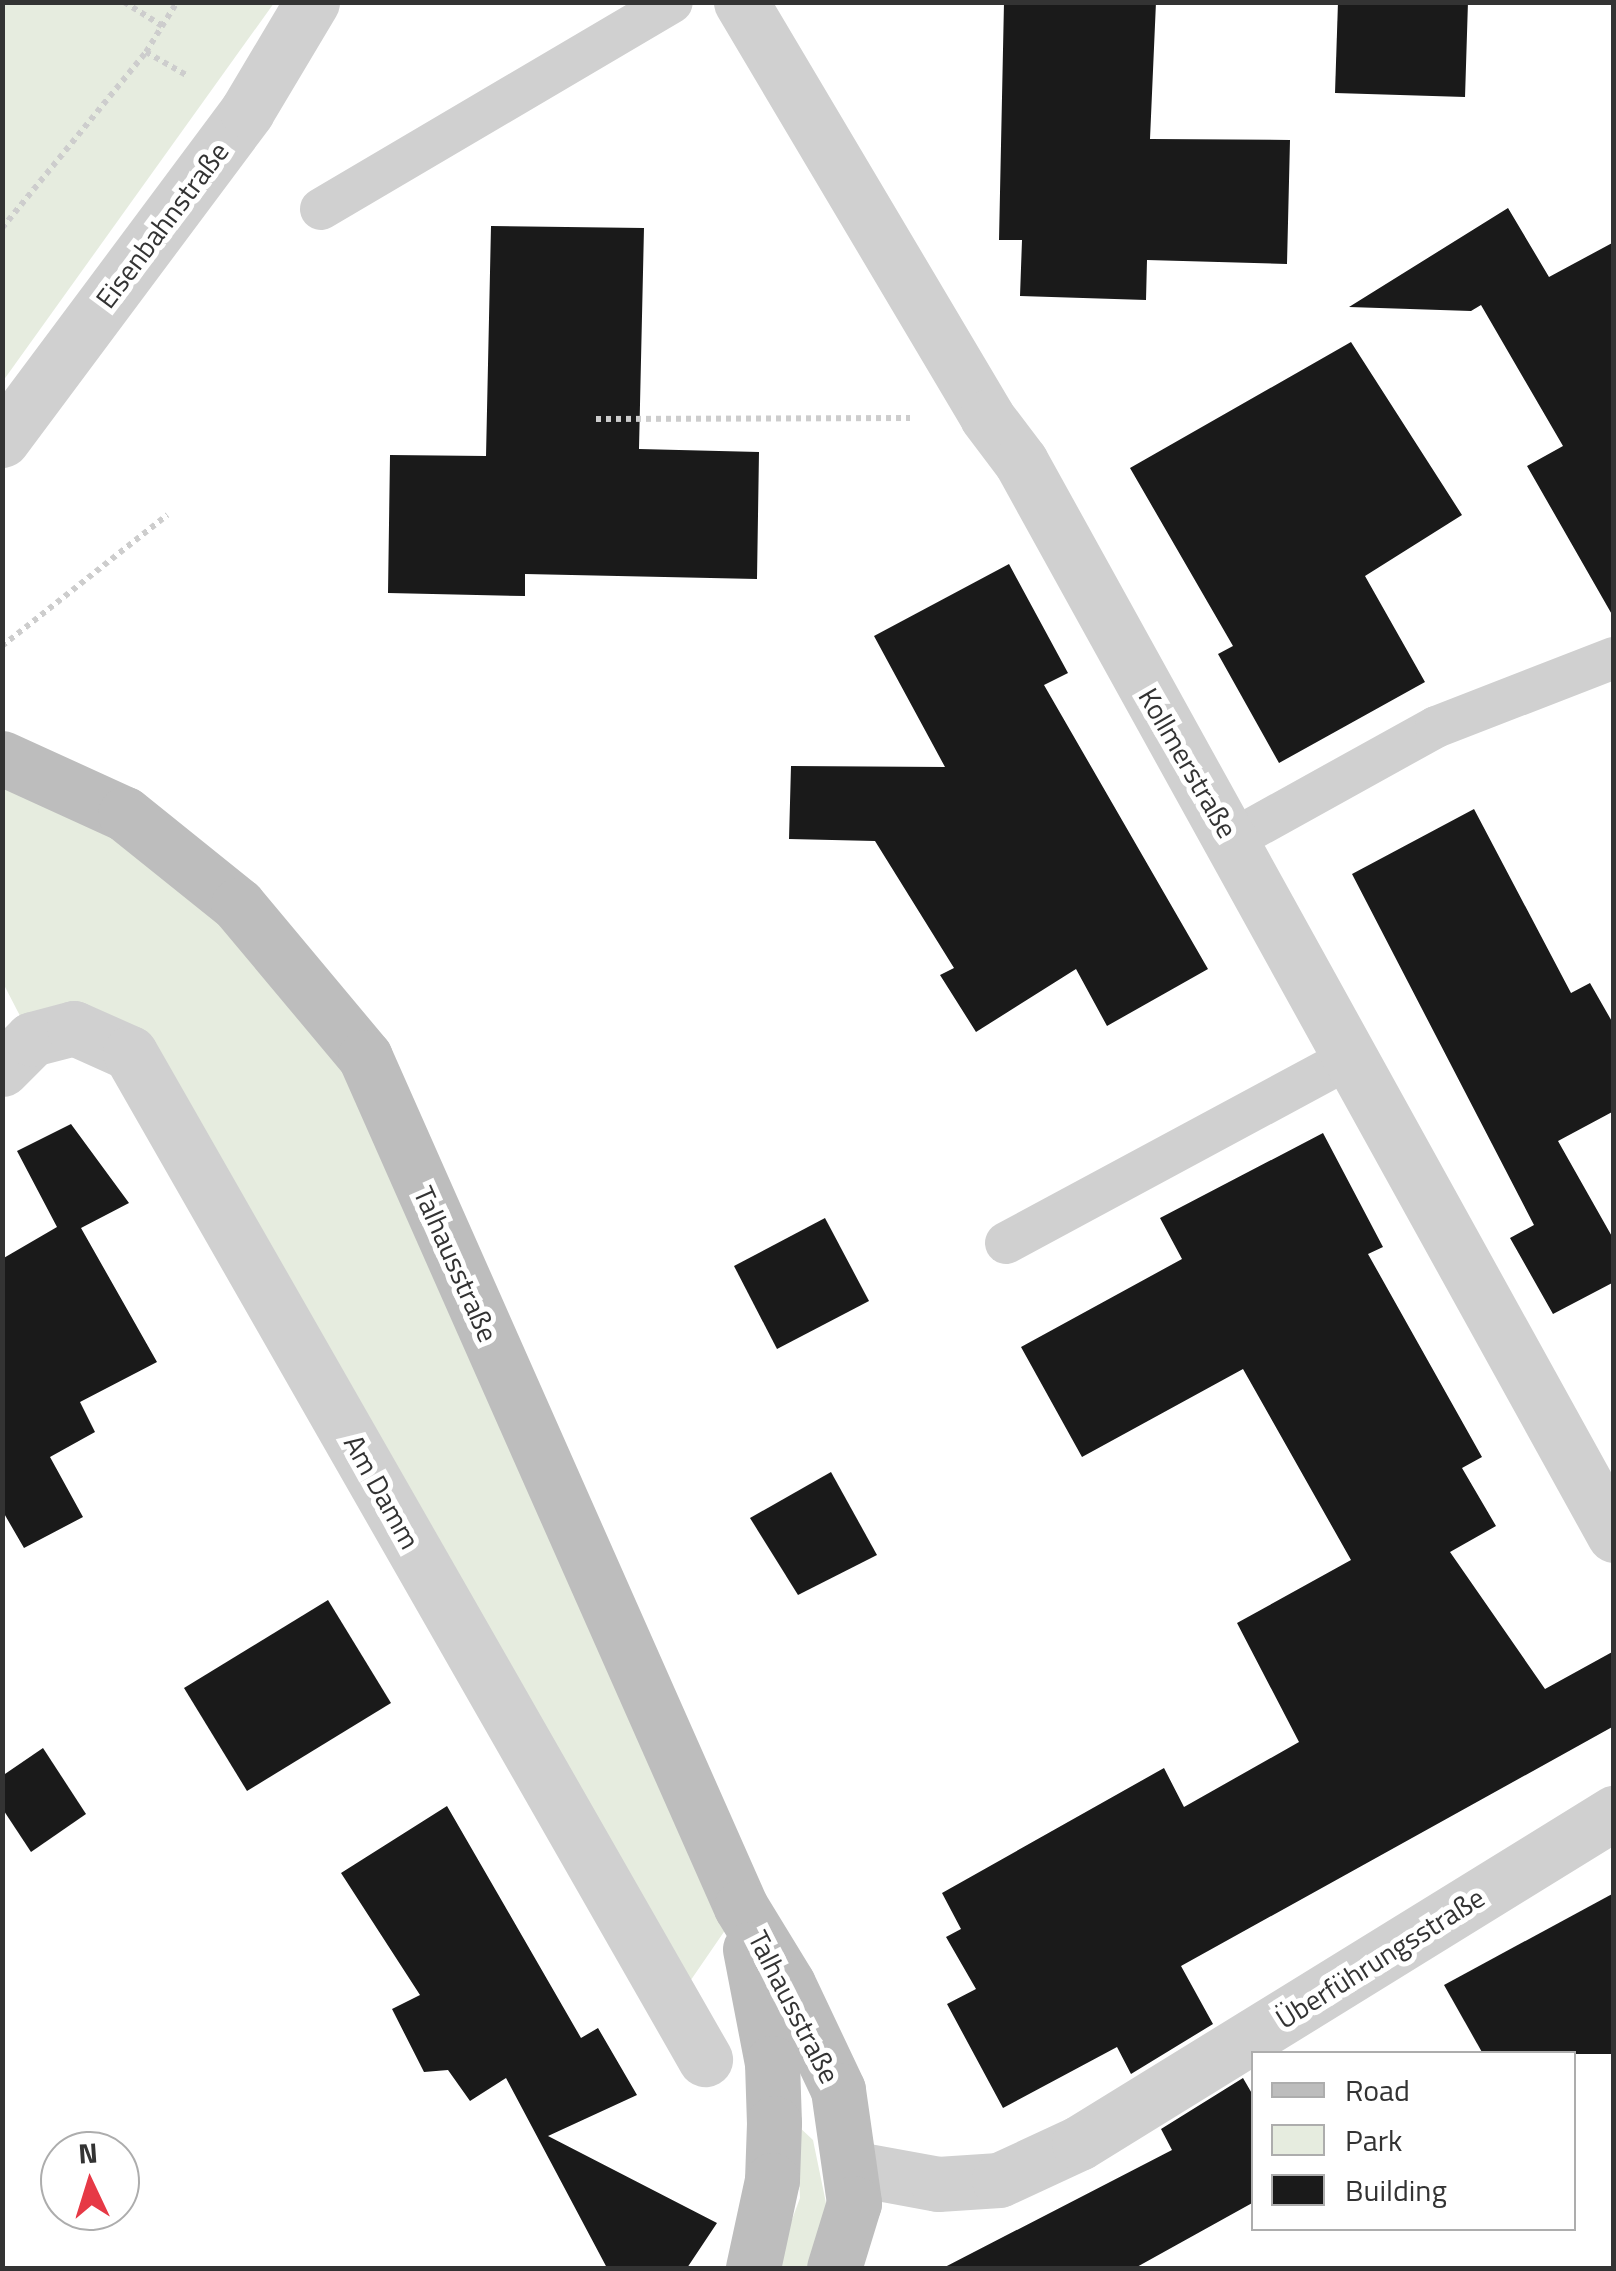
<!DOCTYPE html>
<meta charset="utf-8">
<style>
body{margin:0}
#map{position:relative;width:1616px;height:2271px;overflow:hidden;background:#fff;font-family:"Titillium Web",sans-serif}
div>[style]{position:absolute}
.green>*{inset:0;background:#e6ecdf}
.building>*{inset:0;background:#1a1a1a}
.path>*{height:6px;margin-top:-3px;transform-origin:0;background:repeating-linear-gradient(90deg,#cdcdcd 0 5px,transparent 0 10px)}
.service>*{height:42px;margin:-21px;padding:0 21px;transform-origin:21px;border-radius:21px;background:#d0d0d0}
.minor>*{height:55px;margin:-27.5px;padding:0 27.5px;transform-origin:27.5px;border-radius:27.5px;background:#d0d0d0}
.secondary>*{height:55px;margin:-27.5px;padding:0 27.5px;transform-origin:27.5px;border-radius:27.5px;background:#bdbdbd}
span{translate:-50% -50%;white-space:nowrap;text-align:center;line-height:1.15;-webkit-text-stroke:10px #fff;paint-order:stroke}
.street-label{font-size:28px;color:#333}
.frame{position:absolute;inset:0;border:5px solid #333;pointer-events:none}
.legend{position:absolute;left:1251px;top:2051px;width:325px;height:180px;box-sizing:border-box;background:#fff;border:2px solid #adadad;margin:0;padding:12px 18px;list-style:none;font-size:30px;color:#333}
.legend li{display:flex;align-items:center;gap:20px;height:50px}
.legend b{width:50px;border:2px solid #adadad}
.north{position:absolute;left:40px;top:2131px;width:100px;height:100px;box-sizing:border-box;background:#fff;border:2px solid #adadad;border-radius:50%;rotate:356deg;font-size:28px;font-weight:700;line-height:40px;text-align:center;color:#333}
.north::after{content:'';display:block;margin:auto;width:35px;height:45px;background:#e63946;clip-path:polygon(50% 0,100% 100%,50% 72%,0 100%)}
</style>
<div id="map">
<div class="green">
<div style="clip-path:polygon(3px 2px,274px 3px,3px 381px,2px 3px)"></div>
<div style="clip-path:polygon(2px 758px,125px 814px,365px 1057px,741px 1907px,671px 2009px,130px 1053px,32px 1039px,3px 983px)"></div>
<div style="clip-path:polygon(797px 2125px,813px 2140px,833px 2237px,822px 2268px,774px 2268px,800px 2198px)"></div>
</div>
<div class="building">
<div style="clip-path:polygon(1004px 2px,1156px 2px,1150px 139px,1290px 140px,1287px 264px,1147px 260px,1146px 300px,1020px 296px,1022px 240px,999px 240px)"></div>
<div style="clip-path:polygon(1338px 2px,1468px 2px,1465px 97px,1335px 93px)"></div>
<div style="clip-path:polygon(1508px 208px,1549px 277px,1614px 242px,1614px 618px,1527px 466px,1563px 446px,1481px 305px,1471px 311px,1349px 307px)"></div>
<div style="clip-path:polygon(491px 226px,644px 228px,639px 449px,759px 452px,757px 579px,525px 574px,525px 596px,388px 593px,390px 455px,486px 456px)"></div>
<div style="clip-path:polygon(1351px 342px,1462px 515px,1365px 576px,1425px 682px,1279px 763px,1218px 654px,1233px 646px,1130px 468px)"></div>
<div style="clip-path:polygon(1009px 564px,1068px 673px,1044px 685px,1208px 969px,1107px 1026px,1076px 969px,976px 1032px,940px 975px,954px 968px,875px 841px,789px 839px,791px 766px,945px 767px,874px 636px)"></div>
<div style="clip-path:polygon(1474px 809px,1571px 993px,1590px 983px,1614px 1025px,1614px 1111px,1558px 1141px,1614px 1240px,1614px 1282px,1553px 1314px,1510px 1238px,1534px 1225px,1352px 874px)"></div>
<div style="clip-path:polygon(71px 1124px,129px 1203px,81px 1228px,157px 1362px,80px 1402px,95px 1432px,50px 1457px,83px 1517px,24px 1548px,2px 1510px,2px 1259px,57px 1227px,17px 1151px)"></div>
<div style="clip-path:polygon(1323px 1133px,1383px 1247px,1368px 1254px,1482px 1457px,1462px 1468px,1496px 1526px,1450px 1552px,1545px 1689px,1614px 1651px,1614px 1726px,1181px 1966px,1213px 2024px,1131px 2074px,1117px 2047px,1003px 2108px,947px 2004px,976px 1989px,946px 1937px,961px 1929px,942px 1893px,1164px 1768px,1184px 1807px,1299px 1742px,1237px 1623px,1351px 1560px,1243px 1369px,1082px 1457px,1021px 1347px,1182px 1259px,1160px 1218px)"></div>
<div style="clip-path:polygon(825px 1218px,869px 1301px,777px 1349px,734px 1266px)"></div>
<div style="clip-path:polygon(831px 1472px,877px 1555px,798px 1595px,750px 1518px)"></div>
<div style="clip-path:polygon(328px 1600px,391px 1703px,247px 1791px,184px 1688px)"></div>
<div style="clip-path:polygon(43px 1748px,86px 1814px,31px 1852px,2px 1808px,2px 1776px)"></div>
<div style="clip-path:polygon(447px 1806px,581px 2038px,598px 2028px,637px 2095px,548px 2136px,717px 2223px,687px 2268px,607px 2268px,506px 2078px,470px 2101px,448px 2070px,424px 2072px,392px 2009px,420px 1995px,341px 1873px)"></div>
<div style="clip-path:polygon(1614px 1893px,1614px 2054px,1483px 2054px,1444px 1985px)"></div>
<div style="clip-path:polygon(1243px 2078px,1254px 2097px,1254px 2202px,1135px 2268px,943px 2268px,1172px 2150px,1161px 2129px)"></div>
</div>
<div class="path">
<div style="left:124px;top:2px;width:47px;rotate:32deg"></div>
<div style="left:146px;top:52px;width:48px;rotate:29.7deg"></div>
<div style="left:2px;top:228px;width:227px;rotate:-50.7deg"></div>
<div style="left:146px;top:52px;width:59px;rotate:-58.2deg"></div>
<div style="left:596px;top:419px;width:314px;rotate:-0.2deg"></div>
<div style="left:2px;top:646px;width:211px;rotate:-38.4deg"></div>
</div>
<div class="service">
<div style="left:321px;top:209px;width:407px;rotate:-30.5deg"></div>
<div style="left:1232px;top:840px;width:233px;rotate:-29deg"></div>
<div style="left:1436px;top:727px;width:191px;rotate:-21.2deg"></div>
<div style="left:1006px;top:1243px;width:391px;rotate:-28.3deg"></div>
</div>
<div class="minor">
<div style="left:741px;top:2px;width:482px;rotate:59.3deg"></div>
<div style="left:987px;top:417px;width:56px;rotate:52.9deg"></div>
<div style="left:1021px;top:462px;width:1226px;rotate:61.07deg"></div>
<div style="left:2px;top:440px;width:410px;rotate:-53.3deg"></div>
<div style="left:247px;top:111px;width:127px;rotate:-59.2deg"></div>
<div style="left:2px;top:1069px;width:42px;rotate:-45deg"></div>
<div style="left:32px;top:1039px;width:43px;rotate:-14.7deg"></div>
<div style="left:74px;top:1028px;width:61px;rotate:24.1deg"></div>
<div style="left:130px;top:1053px;width:1159px;rotate:60.25deg"></div>
<div style="left:851px;top:2168px;width:88px;rotate:10.4deg"></div>
<div style="left:938px;top:2184px;width:61px;rotate:-3.8deg"></div>
<div style="left:999px;top:2180px;width:88px;rotate:-24.8deg"></div>
<div style="left:1079px;top:2143px;width:629px;rotate:-31.67deg"></div>
</div>
<div class="secondary">
<div style="left:2px;top:758px;width:135px;rotate:24.5deg"></div>
<div style="left:125px;top:814px;width:145px;rotate:38.8deg"></div>
<div style="left:238px;top:905px;width:198px;rotate:50.1deg"></div>
<div style="left:365px;top:1057px;width:929px;rotate:66.14deg"></div>
<div style="left:741px;top:1907px;width:90px;rotate:58.6deg"></div>
<div style="left:788px;top:1984px;width:117px;rotate:64.7deg"></div>
<div style="left:838px;top:2090px;width:114px;rotate:81.9deg"></div>
<div style="left:854px;top:2203px;width:68px;rotate:107.1deg"></div>
<div style="left:750px;top:1949px;width:116px;rotate:79.1deg"></div>
<div style="left:772px;top:2063px;width:60px;rotate:88.1deg"></div>
<div style="left:774px;top:2123px;width:57px;rotate:92deg"></div>
<div style="left:772px;top:2180px;width:90px;rotate:102.2deg"></div>
</div>
<div class="street-label">
<span style="left:162px;top:225px;rotate:-53deg">Eisenbahnstraße</span>
<span style="left:1188px;top:763px;rotate:60deg">Kollmerstraße</span>
<span style="left:456px;top:1264px;rotate:66deg">Talhausstraße</span>
<span style="left:382px;top:1492px;rotate:61deg">Am Damm</span>
<span style="left:1380px;top:1958px;rotate:-32deg">Überführungsstraße</span>
<span style="left:794px;top:2007px;rotate:63deg">Talhausstraße</span>
</div>
<div class="frame"></div>
<ul class="legend">
<li><b style="height:12px;background:#bdbdbd"></b>Road</li>
<li><b style="height:28px;background:#e6ecdf"></b>Park</li>
<li><b style="height:28px;background:#1a1a1a"></b>Building</li>
</ul>
<div class="north">N</div>
</div>
